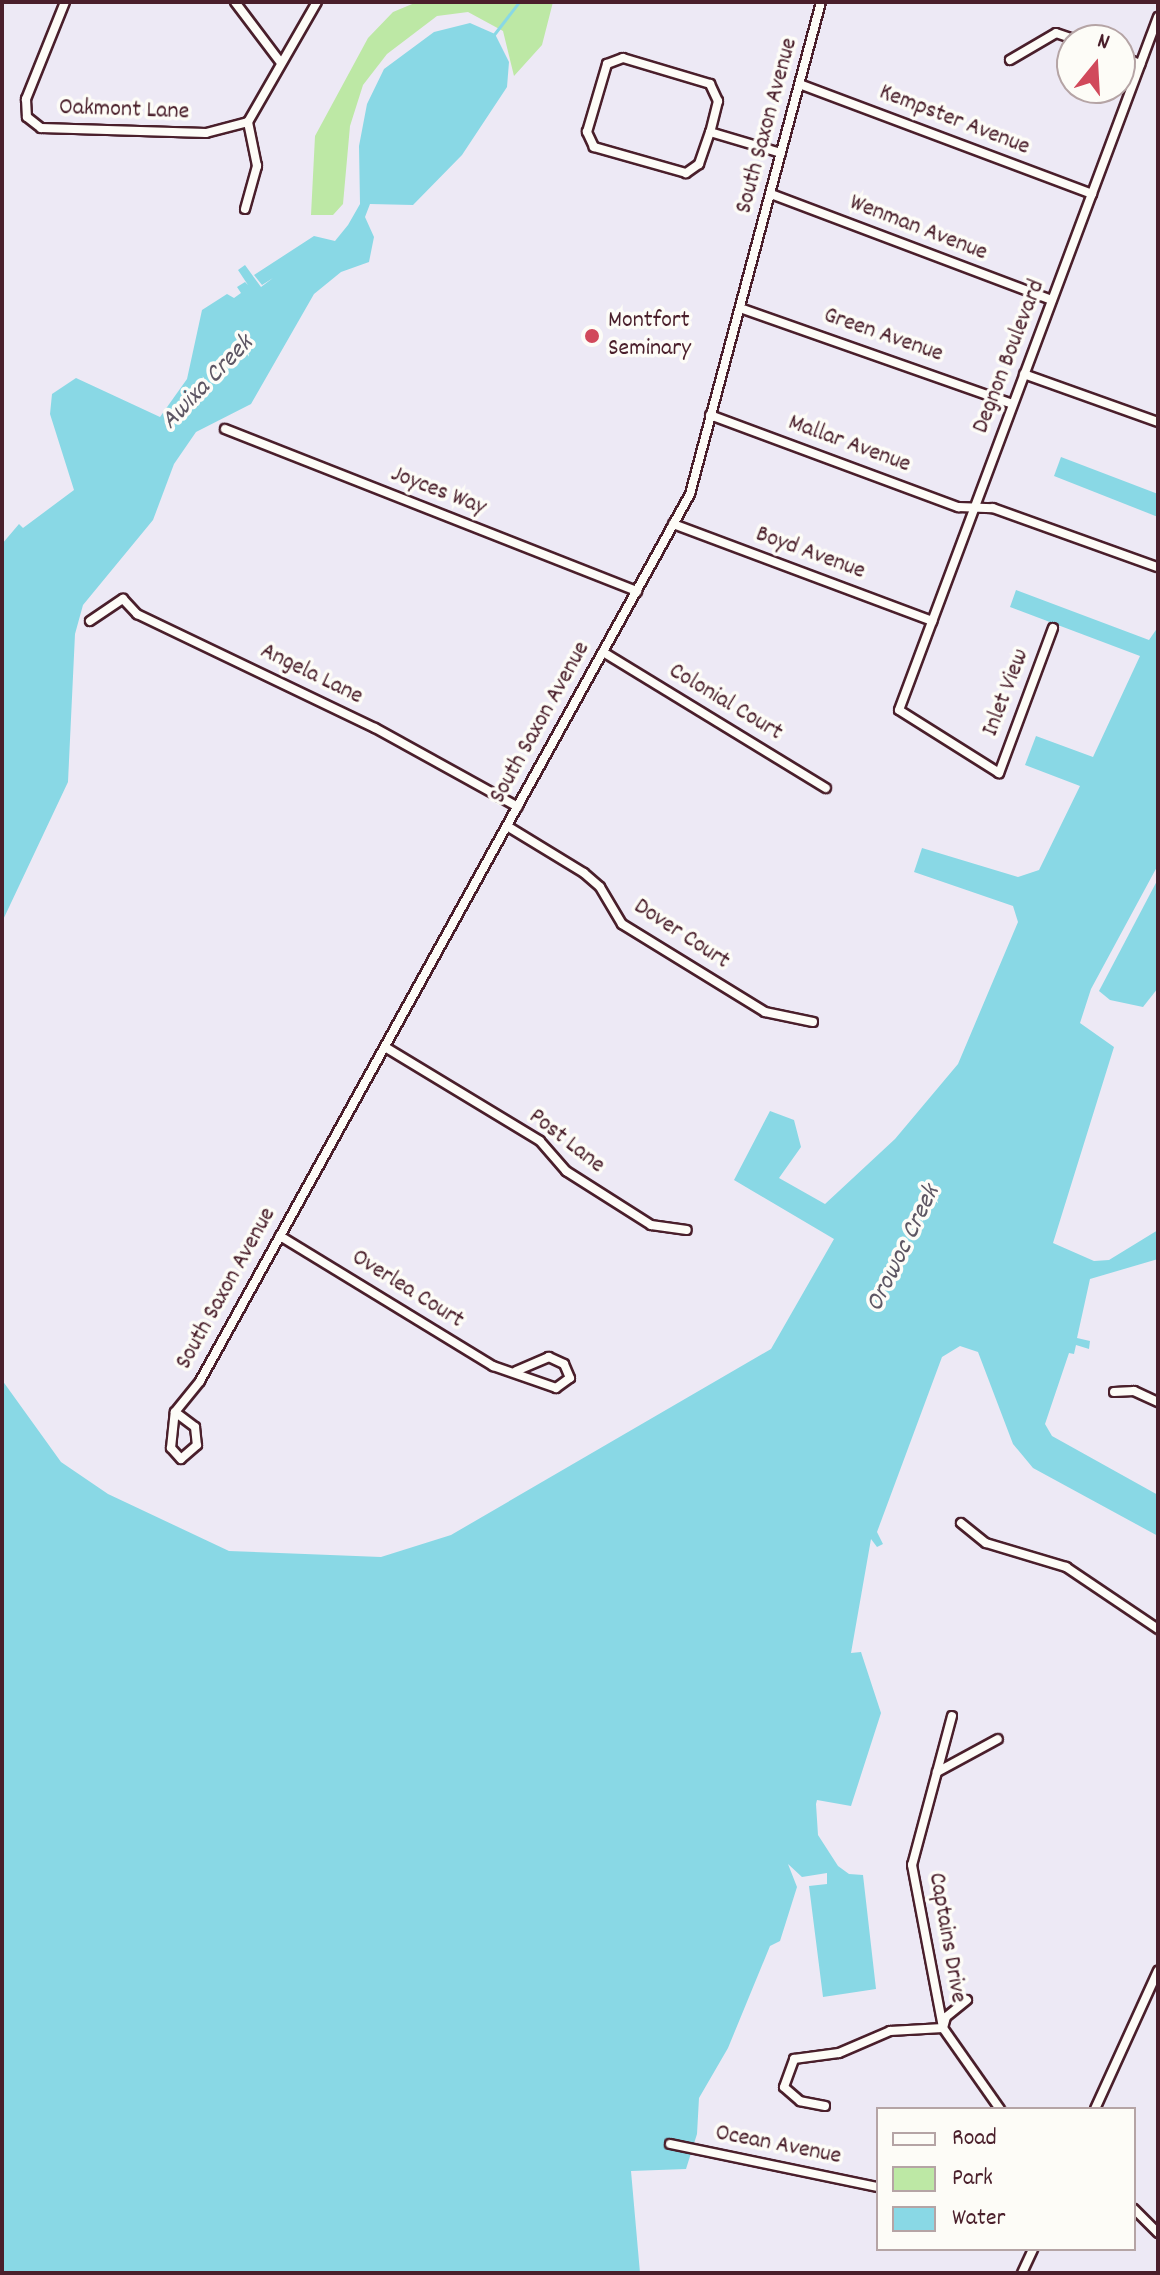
<!DOCTYPE html>
<style>
body{margin:0}
#map{position:relative;width:1160px;height:2275px;overflow:hidden;background:#ede9f5;font-family:Dekko,sans-serif}
div>[style]{position:absolute}
.green>*{inset:0;background:#bde8a5}
.water>*{inset:0;background:#89d8e5}
.stream>*{height:3px;margin:-1.5px;padding:0 1.5px;transform-origin:1.5px;border-radius:1.5px;background:#89d8e5}
.roads{filter:drop-shadow(2px 0 #4a1f2b) drop-shadow(-2px 0 #4a1f2b) drop-shadow(0 2px #4a1f2b) drop-shadow(0 -2px #4a1f2b)}
.minor>*{height:8px;margin:-4px;padding:0 4px;transform-origin:4px;border-radius:4px;background:#fdfcf7}
.dots>*{width:22px;height:22px;translate:-50% -50%;box-sizing:border-box;border:4px solid #fdfcf7;border-radius:50%}
span{translate:-50% -50%;white-space:nowrap;text-align:center;line-height:1.15;-webkit-text-stroke:7px #fdfcf7;paint-order:stroke}
.street-label{font-size:24px;color:#4a1f2b}
.poi-label{font-size:24px;color:#4a1f2b}
.left{translate:0 -50%;text-align:left}
.water-label{font-size:26px;color:#5d5663;font-style:italic}
.frame{position:absolute;inset:0;border:4px solid #4a1f2b;pointer-events:none}
.legend{position:absolute;left:876px;top:2107px;width:260px;height:144px;box-sizing:border-box;background:#fdfcf7;border:2px solid #b5a4a5;margin:0;padding:10px 14px;list-style:none;font-size:24px;color:#4a1f2b}
.legend li{display:flex;align-items:center;gap:16px;height:40px}
.legend b{width:40px;border:2px solid #b5a4a5}
.north{position:absolute;left:1056px;top:24px;width:80px;height:80px;box-sizing:border-box;background:#fdfcf7;border:2px solid #b5a4a5;border-radius:50%;rotate:18deg;font-size:22px;font-weight:700;line-height:32px;text-align:center;color:#4a1f2b}
.north::after{content:'';display:block;margin:auto;width:28px;height:36px;background:#d1495b;clip-path:polygon(50% 0,100% 100%,50% 72%,0 100%)}
</style>
<div id="map">
<div class="green">
<div style="clip-path:polygon(417px 2px,553px 2px,542px 45px,514px 76px,503px 31px,468px 12px,437px 16px,387px 54px,363px 85px,350px 126px,343px 204px,333px 215px,311px 215px,315px 136px,368px 38px,393px 12px)"></div>
</div>
<div class="water">
<div style="clip-path:polygon(470px 23px,495px 34px,509px 62px,507px 87px,462px 155px,413px 205px,370px 204px,365px 217px,374px 237px,369px 262px,341px 272px,314px 294px,251px 404px,196px 432px,174px 464px,153px 520px,83px 605px,75px 634px,68px 782px,2px 922px,2px 544px,19px 524px,23px 528px,74px 490px,50px 414px,52px 394px,76px 378px,160px 417px,187px 379px,202px 310px,227px 294px,234px 298px,241px 293px,237px 287px,245px 282px,248px 285px,238px 270px,245px 265px,261px 287px,273px 278px,262px 285px,254px 275px,314px 236px,335px 241px,348px 225px,360px 204px,359px 146px,367px 104px,384px 69px,434px 32px)"></div>
<div style="clip-path:polygon(1061px 457px,1158px 494px,1158px 517px,1054px 476px)"></div>
<div style="clip-path:polygon(1016px 590px,1149px 640px,1158px 627px,1158px 865px,1091px 989px,1080px 1023px,1114px 1047px,1053px 1243px,1094px 1261px,1109px 1260px,1158px 1230px,1158px 1259px,1090px 1279px,1077px 1338px,1090px 1341px,1089px 1349px,1076px 1345px,1074px 1354px,1069px 1353px,1045px 1424px,1052px 1436px,1158px 1495px,1158px 1536px,1033px 1468px,1013px 1444px,978px 1352px,960px 1346px,942px 1357px,877px 1532px,883px 1544px,877px 1547px,871px 1539px,851px 1653px,861px 1652px,881px 1713px,851px 1806px,817px 1800px,816px 1804px,818px 1835px,838px 1866px,849px 1874px,863px 1875px,876px 1989px,823px 1997px,809px 1886px,827px 1884px,827px 1873px,802px 1877px,788px 1864px,797px 1887px,780px 1941px,770px 1946px,728px 2048px,699px 2098px,697px 2134px,686px 2169px,631px 2171px,640px 2273px,2px 2273px,2px 1380px,61px 1462px,108px 1494px,229px 1551px,381px 1557px,451px 1535px,771px 1349px,834px 1239px,734px 1180px,770px 1111px,794px 1120px,801px 1147px,779px 1178px,825px 1204px,895px 1139px,958px 1064px,1018px 922px,1013px 906px,914px 872px,922px 848px,1018px 877px,1039px 870px,1080px 786px,1025px 765px,1036px 736px,1093px 757px,1140px 656px,1010px 607px)"></div>
<div style="clip-path:polygon(1158px 879px,1158px 988px,1143px 1007px,1110px 1000px,1099px 991px)"></div>
</div>
<div class="stream">
<div style="left:492px;top:37px;width:44px;rotate:-52.4deg"></div>
</div>
<div class="roads">
<div class="minor">
<div style="left:65px;top:2px;width:105px;rotate:111.9deg"></div>
<div style="left:26px;top:99px;width:18px;rotate:87deg"></div>
<div style="left:27px;top:117px;width:18px;rotate:38deg"></div>
<div style="left:41px;top:128px;width:165px;rotate:1.7deg"></div>
<div style="left:206px;top:133px;width:43px;rotate:-14.7deg"></div>
<div style="left:235px;top:2px;width:76px;rotate:53deg"></div>
<div style="left:1120px;top:56px;width:22px;rotate:22deg"></div>
<div style="left:1010px;top:60px;width:53px;rotate:-30.4deg"></div>
<div style="left:1056px;top:33px;width:21px;rotate:19deg"></div>
<div style="left:802px;top:85px;width:310px;rotate:20.6deg"></div>
<div style="left:248px;top:122px;width:138px;rotate:-60.1deg"></div>
<div style="left:710px;top:132px;width:34px;rotate:109deg"></div>
<div style="left:699px;top:164px;width:16px;rotate:145deg"></div>
<div style="left:686px;top:173px;width:96px;rotate:-164.2deg"></div>
<div style="left:594px;top:147px;width:17px;rotate:-115deg"></div>
<div style="left:587px;top:132px;width:71px;rotate:-73.6deg"></div>
<div style="left:607px;top:64px;width:17px;rotate:-21deg"></div>
<div style="left:623px;top:58px;width:91px;rotate:16.6deg"></div>
<div style="left:710px;top:84px;width:19px;rotate:65deg"></div>
<div style="left:718px;top:101px;width:32px;rotate:104deg"></div>
<div style="left:710px;top:132px;width:74px;rotate:16.5deg"></div>
<div style="left:771px;top:194px;width:300px;rotate:20.7deg"></div>
<div style="left:245px;top:209px;width:45px;rotate:-74.4deg"></div>
<div style="left:257px;top:166px;width:45px;rotate:-101.6deg"></div>
<div style="left:740px;top:308px;width:289px;rotate:19.4deg"></div>
<div style="left:1024px;top:374px;width:142px;rotate:19.7deg"></div>
<div style="left:710px;top:415px;width:265px;rotate:20.4deg"></div>
<div style="left:958px;top:507px;width:35px;rotate:2deg"></div>
<div style="left:993px;top:508px;width:174px;rotate:19.8deg"></div>
<div style="left:225px;top:429px;width:443px;rotate:21.5deg"></div>
<div style="left:673px;top:524px;width:277px;rotate:20.5deg"></div>
<div style="left:90px;top:621px;width:40px;rotate:-34deg"></div>
<div style="left:123px;top:599px;width:21px;rotate:47deg"></div>
<div style="left:137px;top:614px;width:264px;rotate:25.6deg"></div>
<div style="left:375px;top:728px;width:163px;rotate:28.9deg"></div>
<div style="left:1053px;top:628px;width:155px;rotate:110.4deg"></div>
<div style="left:999px;top:773px;width:118px;rotate:-147.8deg"></div>
<div style="left:899px;top:710px;width:740px;rotate:-69.51deg"></div>
<div style="left:603px;top:652px;width:261px;rotate:31.4deg"></div>
<div style="left:507px;top:826px;width:90px;rotate:31.4deg"></div>
<div style="left:584px;top:873px;width:21px;rotate:41deg"></div>
<div style="left:600px;top:887px;width:43px;rotate:59.3deg"></div>
<div style="left:622px;top:924px;width:168px;rotate:31.6deg"></div>
<div style="left:765px;top:1012px;width:49px;rotate:11.8deg"></div>
<div style="left:385px;top:1047px;width:181px;rotate:31.2deg"></div>
<div style="left:540px;top:1141px;width:40px;rotate:49deg"></div>
<div style="left:566px;top:1171px;width:101px;rotate:32.4deg"></div>
<div style="left:651px;top:1225px;width:36px;rotate:8deg"></div>
<div style="left:280px;top:1236px;width:250px;rotate:31.4deg"></div>
<div style="left:493px;top:1366px;width:67px;rotate:19.2deg"></div>
<div style="left:556px;top:1388px;width:17px;rotate:-36deg"></div>
<div style="left:570px;top:1378px;width:15px;rotate:-113deg"></div>
<div style="left:564px;top:1364px;width:17px;rotate:-155deg"></div>
<div style="left:549px;top:1357px;width:36px;rotate:157deg"></div>
<div style="left:1114px;top:1392px;width:20px;rotate:-3deg"></div>
<div style="left:1134px;top:1391px;width:26px;rotate:25deg"></div>
<div style="left:175px;top:1412px;width:25px;rotate:37deg"></div>
<div style="left:195px;top:1427px;width:18px;rotate:84deg"></div>
<div style="left:197px;top:1445px;width:21px;rotate:139deg"></div>
<div style="left:181px;top:1459px;width:15px;rotate:-132deg"></div>
<div style="left:171px;top:1448px;width:36px;rotate:-84deg"></div>
<div style="left:175px;top:1412px;width:40px;rotate:-51deg"></div>
<div style="left:200px;top:1381px;width:1013px;rotate:-61.08deg"></div>
<div style="left:690px;top:494px;width:509px;rotate:-75.09deg"></div>
<div style="left:961px;top:1523px;width:32px;rotate:39deg"></div>
<div style="left:986px;top:1543px;width:84px;rotate:16.7deg"></div>
<div style="left:1066px;top:1567px;width:111px;rotate:34deg"></div>
<div style="left:952px;top:1716px;width:154px;rotate:105deg"></div>
<div style="left:912px;top:1865px;width:166px;rotate:79.2deg"></div>
<div style="left:943px;top:2028px;width:99px;rotate:54.9deg"></div>
<div style="left:937px;top:1772px;width:69px;rotate:-28.4deg"></div>
<div style="left:825px;top:2106px;width:25px;rotate:-169deg"></div>
<div style="left:800px;top:2101px;width:21px;rotate:-139deg"></div>
<div style="left:784px;top:2087px;width:30px;rotate:-70deg"></div>
<div style="left:794px;top:2059px;width:45px;rotate:-7.6deg"></div>
<div style="left:839px;top:2053px;width:56px;rotate:-23.3deg"></div>
<div style="left:890px;top:2031px;width:53px;rotate:-3.2deg"></div>
<div style="left:943px;top:2028px;width:11px;rotate:-75deg"></div>
<div style="left:946px;top:2017px;width:27px;rotate:-39deg"></div>
<div style="left:1095px;top:2109px;width:152px;rotate:-65.5deg"></div>
<div style="left:670px;top:2144px;width:212px;rotate:11.7deg"></div>
<div style="left:1134px;top:2209px;width:34px;rotate:45deg"></div>
<div style="left:1022px;top:2273px;width:26px;rotate:-65deg"></div>
</div>
</div>
<div class="dots">
<div style="left:592px;top:336px;background:#d1495b"></div>
</div>
<div class="street-label">
<span style="left:124px;top:111px;rotate:2deg">Oakmont Lane</span>
<span style="left:954px;top:121px;rotate:21deg">Kempster Avenue</span>
<span style="left:768px;top:126px;rotate:-75deg">South Saxon Avenue</span>
<span style="left:918px;top:229px;rotate:21deg">Wenman Avenue</span>
<span style="left:883px;top:336px;rotate:19deg">Green Avenue</span>
<span style="left:1010px;top:357px;rotate:-69deg">Degnon Boulevard</span>
<span style="left:849px;top:445px;rotate:20deg">Mallar Avenue</span>
<span style="left:438px;top:492px;rotate:21deg">Joyces Way</span>
<span style="left:810px;top:554px;rotate:20deg">Boyd Avenue</span>
<span style="left:311px;top:675px;rotate:26deg">Angela Lane</span>
<span style="left:1007px;top:693px;rotate:-69deg">Inlet View</span>
<span style="left:725px;top:703px;rotate:31deg">Colonial Court</span>
<span style="left:541px;top:723px;rotate:-61deg">South Saxon Avenue</span>
<span style="left:681px;top:935px;rotate:33deg">Dover Court</span>
<span style="left:566px;top:1142px;rotate:38deg">Post Lane</span>
<span style="left:227px;top:1289px;rotate:-61deg">South Saxon Avenue</span>
<span style="left:407px;top:1290px;rotate:32deg">Overlea Court</span>
<span style="left:946px;top:1938px;rotate:80deg">Captains Drive</span>
<span style="left:778px;top:2146px;rotate:11deg">Ocean Avenue</span>
</div>
<div class="poi-label">
<span class="left" style="left:608px;top:336px">Montfort<br>Seminary</span>
</div>
<div class="water-label">
<span style="left:208px;top:383px;rotate:-46deg">Awixa Creek</span>
<span style="left:904px;top:1249px;rotate:-64deg">Orowoc Creek</span>
</div>
<div class="frame"></div>
<ul class="legend">
<li><b style="height:10px;background:#fdfcf7"></b>Road</li>
<li><b style="height:22px;background:#bde8a5"></b>Park</li>
<li><b style="height:22px;background:#89d8e5"></b>Water</li>
</ul>
<div class="north">N</div>
</div>
